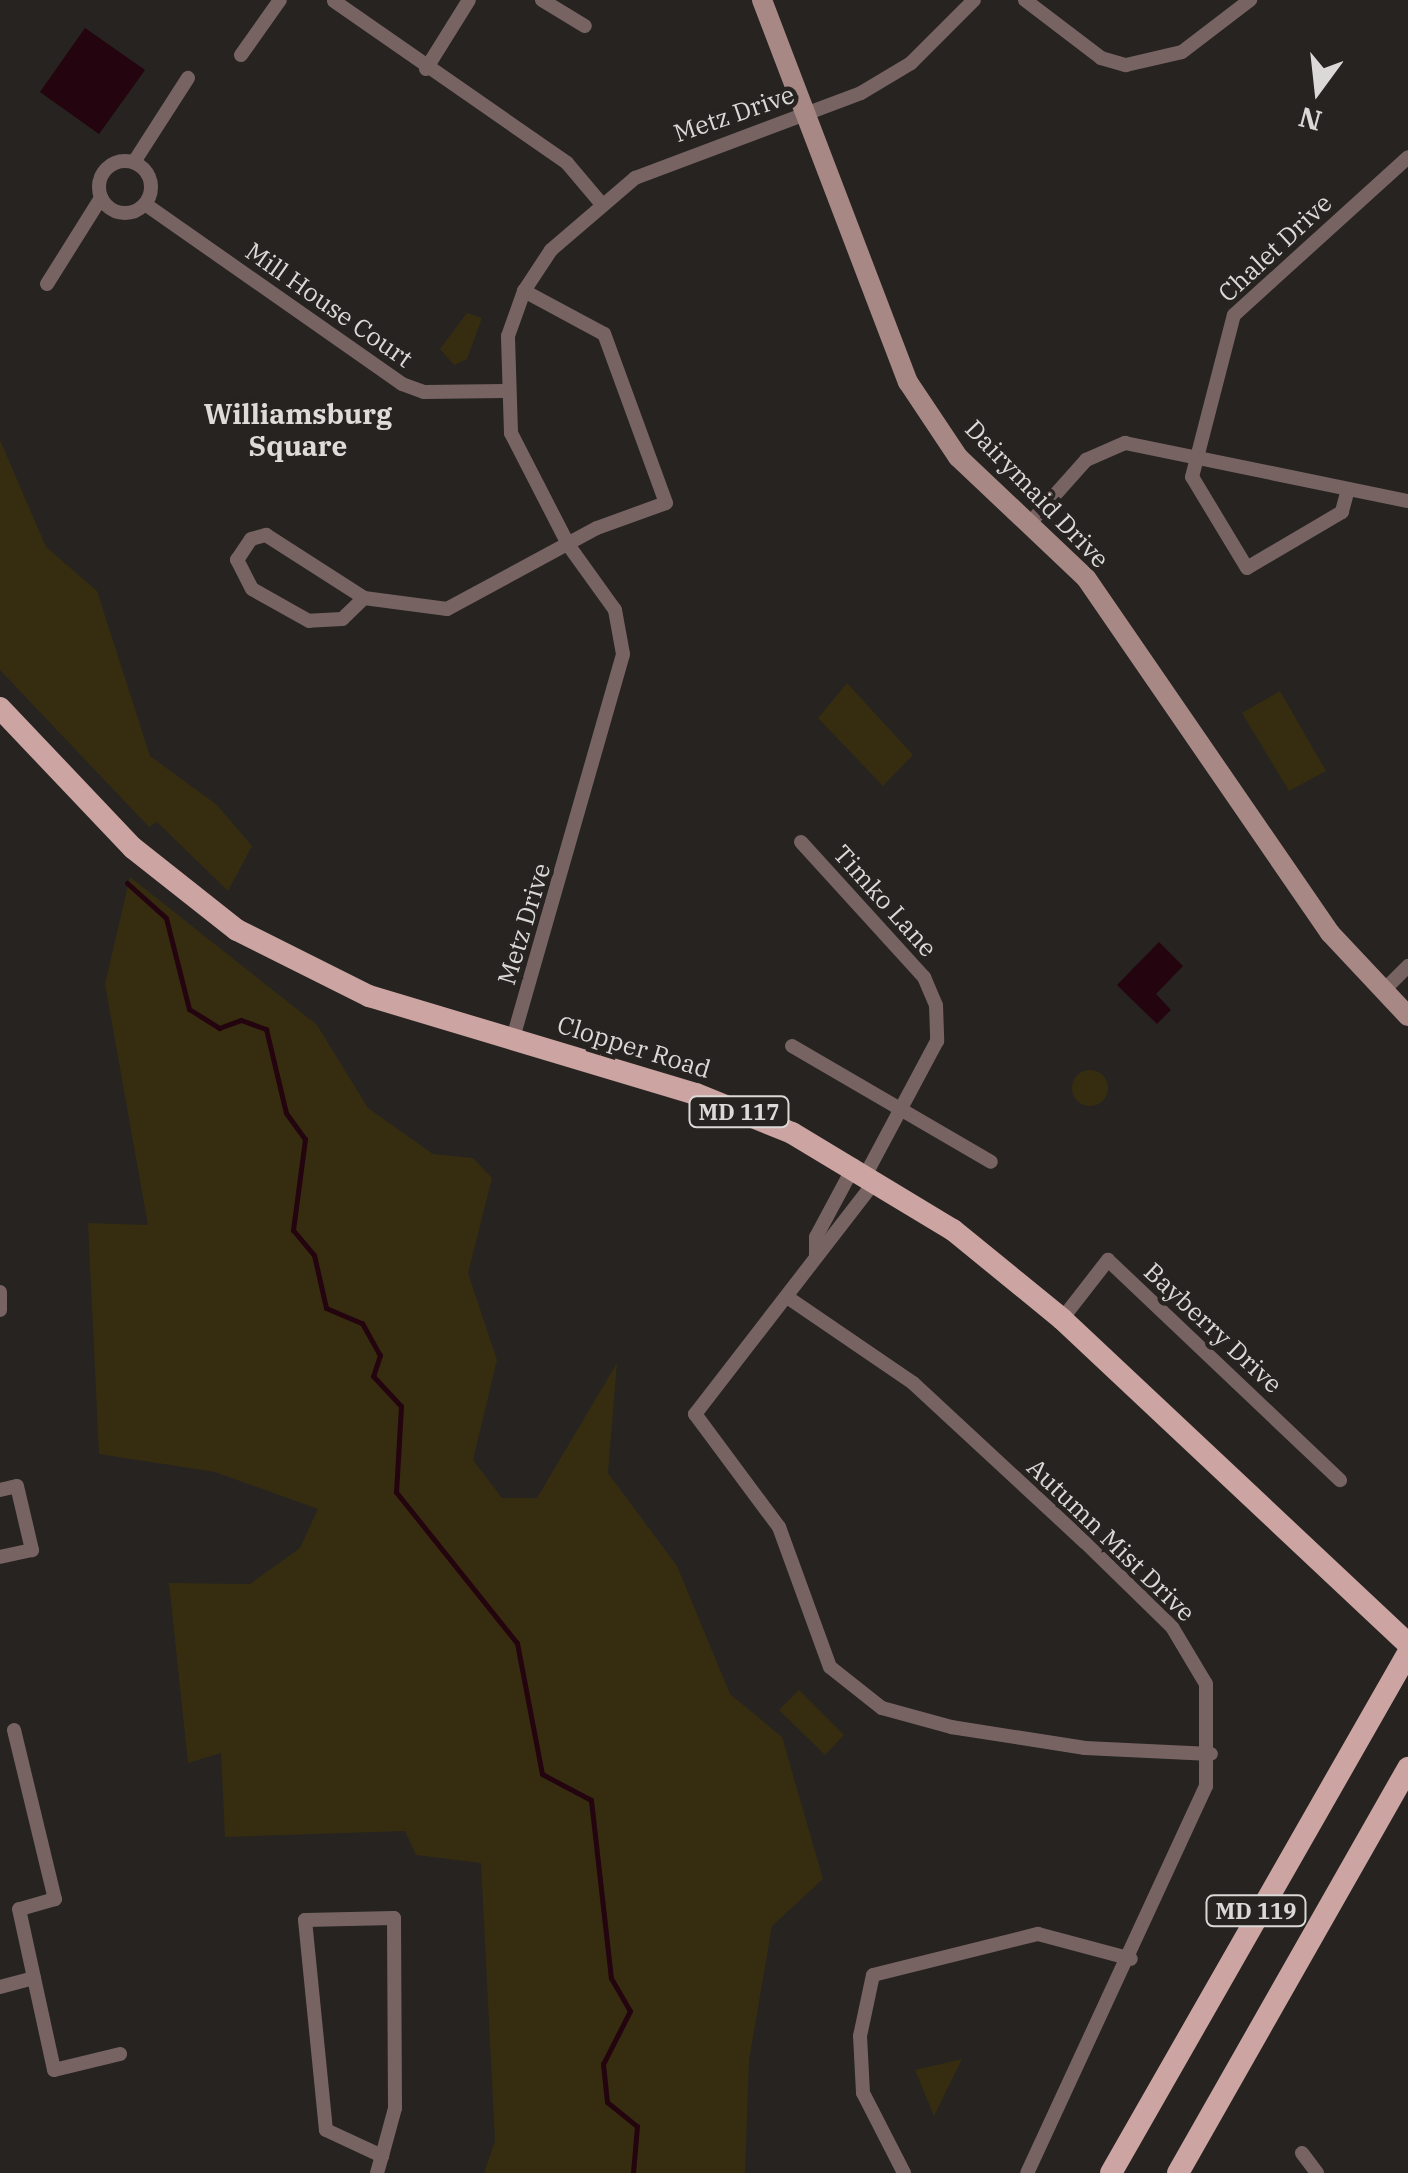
<!DOCTYPE html>
<style>
body{margin:0}
#map{position:relative;width:1408px;height:2173px;overflow:hidden;background:#262321;font-family:"IBM Plex Serif",serif}
div>[style]{position:absolute}
.green>*{inset:0;background:#362d10}
.round{border-radius:50%}
.water>*{inset:0;background:#23040f}
.stream>*{height:5px;margin:-2.5px;padding:0 2.5px;transform-origin:2.5px;border-radius:2.5px;background:#23040f}
.street>*{height:14px;margin:-7px;padding:0 7px;transform-origin:7px;border-radius:7px;background:#776462}
.street>.ring{margin:-7px;padding:0;box-sizing:content-box;background:none;border:14px solid #776462;border-radius:50%}
.secondary>*{height:20px;margin:-10px;padding:0 10px;transform-origin:10px;border-radius:10px;background:#a78885}
.primary>*{height:22px;margin:-11px;padding:0 11px;transform-origin:11px;border-radius:11px;background:#cca4a1}
span{translate:-50% -50%;white-space:nowrap;text-align:center;line-height:1.15;-webkit-text-stroke:9px #262321;paint-order:stroke}
.shield-label span{padding:2px 8px;background:#262321;border:2px solid;border-radius:8px;-webkit-text-stroke-width:0}
.shield-label{font-size:22px;color:#dbd9d7;font-weight:700}
.street-label{font-size:25px;color:#dbd9d7}
.neighbourhood-label{font-size:28px;color:#e0dbd9;font-weight:700}
.north{position:absolute;left:1268px;top:40px;width:100px;height:100px;-webkit-text-stroke:8px #262321;paint-order:stroke;rotate:195deg;font-size:28px;font-weight:700;line-height:40px;text-align:center;color:#dbd9d7}
.north::after{content:'';display:block;margin:auto;width:35px;height:45px;background:#dbd9d7;clip-path:polygon(50% 0,100% 100%,50% 72%,0 100%)}
</style>
<div id="map">
<div class="green">
<div style="clip-path:polygon(467px 313px,482px 318px,467px 359px,454px 365px,440px 349px)"></div>
<div style="clip-path:polygon(0 440px,46px 547px,97px 591px,150px 756px,217px 805px,252px 846px,228px 891px,157px 822px,149px 827px,0 670px)"></div>
<div style="clip-path:polygon(847px 683px,913px 755px,883px 786px,818px 718px)"></div>
<div style="clip-path:polygon(1280px 691px,1326px 771px,1289px 791px,1242px 713px)"></div>
<div style="clip-path:polygon(130px 877px,317px 1025px,368px 1108px,433px 1154px,473px 1158px,492px 1178px,468px 1273px,497px 1360px,473px 1460px,502px 1498px,537px 1498px,617px 1363px,608px 1473px,677px 1566px,730px 1694px,782px 1737px,823px 1879px,772px 1926px,749px 2060px,745px 2173px,484px 2173px,495px 2141px,481px 1863px,416px 1855px,405px 1831px,225px 1837px,221px 1753px,188px 1763px,169px 1583px,250px 1584px,300px 1548px,318px 1509px,215px 1472px,99px 1454px,88px 1223px,148px 1225px,105px 984px)"></div>
<div class="round" style="left:1072px;top:1070px;width:36px;height:36px"></div>
<div style="clip-path:polygon(799px 1690px,844px 1735px,825px 1755px,779px 1710px)"></div>
<div style="clip-path:polygon(962px 2059px,934px 2116px,915px 2070px)"></div>
</div>
<div class="water">
<div style="clip-path:polygon(85px 28px,145px 70px,99px 134px,40px 92px)"></div>
<div style="clip-path:polygon(1159px 942px,1183px 966px,1156px 994px,1171px 1010px,1157px 1024px,1117px 985px)"></div>
</div>
<div class="stream">
<div style="left:127px;top:883px;width:52px;rotate:41.9deg"></div>
<div style="left:166px;top:918px;width:94px;rotate:75.8deg"></div>
<div style="left:189px;top:1009px;width:36px;rotate:32deg"></div>
<div style="left:219px;top:1028px;width:23px;rotate:-20deg"></div>
<div style="left:241px;top:1020px;width:27px;rotate:20deg"></div>
<div style="left:266px;top:1029px;width:86px;rotate:76.6deg"></div>
<div style="left:286px;top:1113px;width:32px;rotate:54deg"></div>
<div style="left:305px;top:1139px;width:92px;rotate:97.5deg"></div>
<div style="left:293px;top:1230px;width:33px;rotate:50deg"></div>
<div style="left:314px;top:1255px;width:54px;rotate:77.2deg"></div>
<div style="left:326px;top:1308px;width:39px;rotate:23deg"></div>
<div style="left:362px;top:1323px;width:37px;rotate:61deg"></div>
<div style="left:380px;top:1355px;width:22px;rotate:108deg"></div>
<div style="left:373px;top:1376px;width:41px;rotate:47deg"></div>
<div style="left:401px;top:1406px;width:86px;rotate:93.3deg"></div>
<div style="left:396px;top:1492px;width:193px;rotate:51.3deg"></div>
<div style="left:517px;top:1643px;width:133px;rotate:79.2deg"></div>
<div style="left:542px;top:1774px;width:55px;rotate:28deg"></div>
<div style="left:591px;top:1800px;width:179px;rotate:83.6deg"></div>
<div style="left:611px;top:1978px;width:38px;rotate:60deg"></div>
<div style="left:630px;top:2011px;width:59px;rotate:117deg"></div>
<div style="left:603px;top:2064px;width:38px;rotate:84deg"></div>
<div style="left:607px;top:2102px;width:38px;rotate:39deg"></div>
<div style="left:637px;top:2126px;width:47px;rotate:94.9deg"></div>
</div>
<div class="street">
<div style="left:542px;top:0;width:50px;rotate:31.2deg"></div>
<div style="left:1025px;top:0;width:96px;rotate:37.3deg"></div>
<div style="left:1101px;top:58px;width:26px;rotate:16deg"></div>
<div style="left:1126px;top:65px;width:57px;rotate:-13.1deg"></div>
<div style="left:1182px;top:52px;width:86px;rotate:-37.4deg"></div>
<div style="left:334px;top:1px;width:284px;rotate:34.8deg"></div>
<div style="left:567px;top:163px;width:51px;rotate:49.8deg"></div>
<div style="left:241px;top:55px;width:67px;rotate:-54.7deg"></div>
<div style="left:426px;top:69px;width:81px;rotate:-58.1deg"></div>
<div class="ring" style="left:99px;top:161px;width:38px;height:38px"></div>
<div style="left:134px;top:162px;width:100px;rotate:-57.3deg"></div>
<div style="left:145px;top:204px;width:314px;rotate:35deg"></div>
<div style="left:402px;top:384px;width:23px;rotate:20deg"></div>
<div style="left:424px;top:392px;width:80px;rotate:-0.7deg"></div>
<div style="left:47px;top:284px;width:102px;rotate:-57.9deg"></div>
<div style="left:1348px;top:489px;width:24px;rotate:105deg"></div>
<div style="left:1342px;top:512px;width:110px;rotate:149.5deg"></div>
<div style="left:1247px;top:568px;width:106px;rotate:-121.1deg"></div>
<div style="left:1192px;top:477px;width:167px;rotate:-75.5deg"></div>
<div style="left:1234px;top:315px;width:235px;rotate:-42.2deg"></div>
<div style="left:1029px;top:524px;width:86px;rotate:-48.3deg"></div>
<div style="left:1086px;top:460px;width:43px;rotate:-23.6deg"></div>
<div style="left:1125px;top:443px;width:289px;rotate:11.6deg"></div>
<div style="left:364px;top:598px;width:30px;rotate:136deg"></div>
<div style="left:342px;top:619px;width:33px;rotate:177deg"></div>
<div style="left:309px;top:621px;width:65px;rotate:-150.7deg"></div>
<div style="left:252px;top:589px;width:33px;rotate:-117deg"></div>
<div style="left:237px;top:560px;width:25px;rotate:-56deg"></div>
<div style="left:251px;top:539px;width:16px;rotate:-15deg"></div>
<div style="left:266px;top:535px;width:117px;rotate:32.7deg"></div>
<div style="left:364px;top:598px;width:84px;rotate:7.5deg"></div>
<div style="left:447px;top:609px;width:170px;rotate:-28.4deg"></div>
<div style="left:597px;top:528px;width:73px;rotate:-19.9deg"></div>
<div style="left:666px;top:503px;width:180px;rotate:-110.1deg"></div>
<div style="left:604px;top:334px;width:91px;rotate:-151.7deg"></div>
<div style="left:801px;top:842px;width:183px;rotate:47.7deg"></div>
<div style="left:924px;top:977px;width:30px;rotate:67deg"></div>
<div style="left:936px;top:1005px;width:36px;rotate:88deg"></div>
<div style="left:937px;top:1041px;width:151px;rotate:118.1deg"></div>
<div style="left:1382px;top:992px;width:37px;rotate:-45deg"></div>
<div style="left:513px;top:1038px;width:399px;rotate:-74deg"></div>
<div style="left:623px;top:654px;width:45px;rotate:-100.3deg"></div>
<div style="left:615px;top:610px;width:79px;rotate:-125.7deg"></div>
<div style="left:569px;top:546px;width:127px;rotate:-117.2deg"></div>
<div style="left:511px;top:433px;width:97px;rotate:-91.8deg"></div>
<div style="left:508px;top:336px;width:48px;rotate:-70.4deg"></div>
<div style="left:524px;top:291px;width:49px;rotate:-56.6deg"></div>
<div style="left:551px;top:250px;width:111px;rotate:-40.6deg"></div>
<div style="left:635px;top:178px;width:241px;rotate:-20.6deg"></div>
<div style="left:861px;top:93px;width:58px;rotate:-31deg"></div>
<div style="left:911px;top:63px;width:89px;rotate:-45deg"></div>
<div style="left:792px;top:1046px;width:230px;rotate:30.2deg"></div>
<div style="left:876px;top:1180px;width:296px;rotate:127.7deg"></div>
<div style="left:695px;top:1414px;width:141px;rotate:53.4deg"></div>
<div style="left:779px;top:1527px;width:149px;rotate:70deg"></div>
<div style="left:830px;top:1667px;width:66px;rotate:38.3deg"></div>
<div style="left:882px;top:1708px;width:72px;rotate:15.4deg"></div>
<div style="left:951px;top:1727px;width:136px;rotate:8.9deg"></div>
<div style="left:1085px;top:1748px;width:126px;rotate:2.7deg"></div>
<div style="left:816px;top:1257px;width:20px;rotate:-90deg"></div>
<div style="left:816px;top:1237px;width:81px;rotate:-61.8deg"></div>
<div style="left:0;top:1292px;width:18px;rotate:90deg"></div>
<div style="left:790px;top:1299px;width:149px;rotate:34.3deg"></div>
<div style="left:913px;top:1383px;width:234px;rotate:42.8deg"></div>
<div style="left:1085px;top:1542px;width:122px;rotate:44.3deg"></div>
<div style="left:1172px;top:1627px;width:66px;rotate:59.2deg"></div>
<div style="left:1206px;top:1684px;width:102px;rotate:90deg"></div>
<div style="left:1206px;top:1786px;width:426px;rotate:114.8deg"></div>
<div style="left:1062px;top:1319px;width:75px;rotate:-52.1deg"></div>
<div style="left:1108px;top:1260px;width:320px;rotate:43.5deg"></div>
<div style="left:0;top:1490px;width:17px;rotate:-13deg"></div>
<div style="left:17px;top:1486px;width:66px;rotate:76.8deg"></div>
<div style="left:32px;top:1550px;width:33px;rotate:168deg"></div>
<div style="left:14px;top:1730px;width:174px;rotate:76.4deg"></div>
<div style="left:55px;top:1899px;width:37px;rotate:164deg"></div>
<div style="left:19px;top:1909px;width:71px;rotate:77.7deg"></div>
<div style="left:0;top:1987px;width:35px;rotate:-15deg"></div>
<div style="left:34px;top:1978px;width:94px;rotate:77.7deg"></div>
<div style="left:54px;top:2070px;width:68px;rotate:-13.6deg"></div>
<div style="left:1302px;top:2153px;width:25px;rotate:53deg"></div>
<div style="left:377px;top:2173px;width:18px;rotate:-74deg"></div>
<div style="left:382px;top:2156px;width:50px;rotate:-74.8deg"></div>
<div style="left:395px;top:2108px;width:190px;rotate:-90.3deg"></div>
<div style="left:394px;top:1918px;width:89px;rotate:178.7deg"></div>
<div style="left:305px;top:1920px;width:211px;rotate:84.3deg"></div>
<div style="left:326px;top:2130px;width:62px;rotate:24.9deg"></div>
<div style="left:904px;top:2173px;width:90px;rotate:-117.1deg"></div>
<div style="left:863px;top:2093px;width:57px;rotate:-93deg"></div>
<div style="left:860px;top:2036px;width:62px;rotate:-78deg"></div>
<div style="left:873px;top:1975px;width:170px;rotate:-14deg"></div>
<div style="left:1038px;top:1934px;width:96px;rotate:15deg"></div>
</div>
<div class="secondary">
<div style="left:762px;top:0;width:409px;rotate:69.1deg"></div>
<div style="left:908px;top:382px;width:90px;rotate:56.3deg"></div>
<div style="left:958px;top:457px;width:176px;rotate:43.4deg"></div>
<div style="left:1086px;top:578px;width:431px;rotate:55.5deg"></div>
<div style="left:1330px;top:933px;width:114px;rotate:46.8deg"></div>
</div>
<div class="primary">
<div style="left:0;top:708px;width:193px;rotate:46.5deg"></div>
<div style="left:133px;top:848px;width:132px;rotate:38.3deg"></div>
<div style="left:237px;top:930px;width:148px;rotate:26.6deg"></div>
<div style="left:369px;top:996px;width:341px;rotate:16.7deg"></div>
<div style="left:696px;top:1094px;width:104px;rotate:22.1deg"></div>
<div style="left:792px;top:1133px;width:188px;rotate:31.1deg"></div>
<div style="left:953px;top:1230px;width:141px;rotate:39.2deg"></div>
<div style="left:1062px;top:1319px;width:475px;rotate:43.2deg"></div>
<div style="left:1111px;top:2173px;width:599px;rotate:-60.27deg"></div>
<div style="left:1178px;top:2173px;width:466px;rotate:-60.4deg"></div>
</div>
<div class="shield-label">
<span style="left:739px;top:1112px">MD 117</span>
<span style="left:1256px;top:1911px">MD 119</span>
</div>
<div class="street-label">
<span style="left:734px;top:114px;rotate:-19deg">Metz Drive</span>
<span style="left:1275px;top:248px;rotate:-43deg">Chalet Drive</span>
<span style="left:329px;top:305px;rotate:35deg">Mill House Court</span>
<span style="left:1037px;top:494px;rotate:46deg">Dairymaid Drive</span>
<span style="left:885px;top:901px;rotate:48deg">Timko Lane</span>
<span style="left:524px;top:924px;rotate:-73deg">Metz Drive</span>
<span style="left:634px;top:1047px;rotate:17deg">Clopper Road</span>
<span style="left:1213px;top:1328px;rotate:43deg">Bayberry Drive</span>
<span style="left:1111px;top:1540px;rotate:44deg">Autumn Mist Drive</span>
</div>
<div class="neighbourhood-label">
<span style="left:298px;top:430px">Williamsburg<br>Square</span>
</div>
<div class="north">N</div>
</div>
